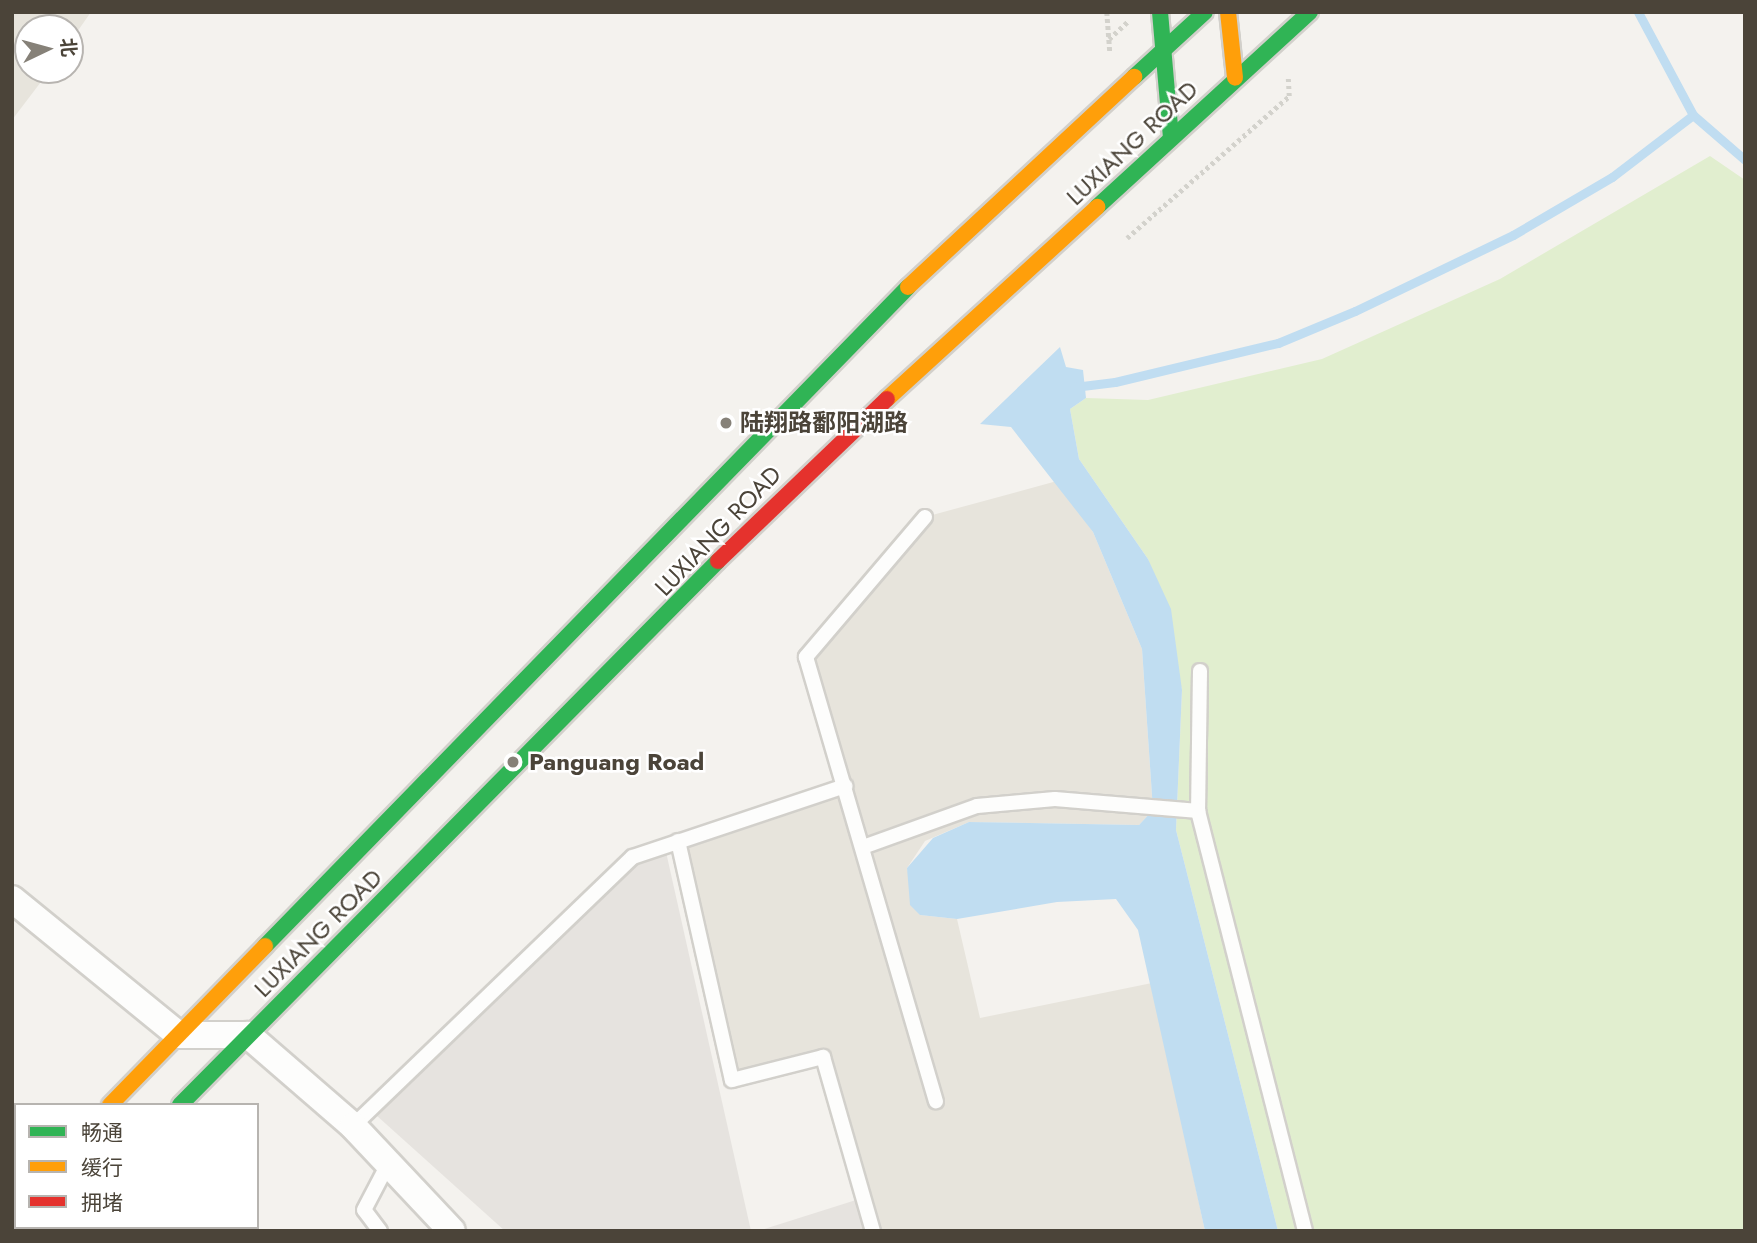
<!DOCTYPE html>
<meta charset="utf-8">
<style>
body{margin:0}
#map{position:relative;width:1757px;height:1243px;overflow:hidden;background:#f4f2ee;font-family:Jost,"Noto Sans SC",sans-serif}
div>[style]{position:absolute}
.residential>*{inset:0;background:#e7e4dc}
.green>*{inset:0;background:#e1eecf}
.parking>*{inset:0;background:#e6e3df}
.water>*{inset:0;background:#c0ddf1}
.stream>*{height:9px;margin:-4.5px;padding:0 4.5px;transform-origin:4.5px;border-radius:4.5px;background:#c0ddf1}
.path>*{height:4.5px;margin-top:-2.25px;transform-origin:0;background:repeating-linear-gradient(90deg,#d3d2cc 0 3.5px,transparent 0 7px)}
.roads{filter:drop-shadow(2px 0 #d2d0cb) drop-shadow(-2px 0 #d2d0cb) drop-shadow(0 2px #d2d0cb) drop-shadow(0 -2px #d2d0cb)}
.lane>*{height:14px;margin:-7px;padding:0 7px;transform-origin:7px;border-radius:7px;background:#fdfdfc}
.street>*{height:26px;margin:-13px;padding:0 13px;transform-origin:13px;border-radius:13px;background:#fdfdfc}
.fast>*{height:16px;margin:-8px;padding:0 8px;transform-origin:8px;border-radius:8px;background:#30b455}
.slow>*{height:16px;margin:-8px;padding:0 8px;transform-origin:8px;border-radius:8px;background:#ff9f0a}
.jam>*{height:16px;margin:-8px;padding:0 8px;transform-origin:8px;border-radius:8px;background:#e5322d}
.dots>*{width:19px;height:19px;translate:-50% -50%;box-sizing:border-box;border:4px solid #fff;border-radius:50%}
span{translate:-50% -50%;white-space:nowrap;text-align:center;line-height:1.15;-webkit-text-stroke:5px #fff;paint-order:stroke}
.street-label{font-size:24px;color:#4b4439}
.poi-label{font-size:24px;color:#4b4439;font-weight:700}
.left{translate:0 -50%;text-align:left}
.frame{position:absolute;inset:0;border:14px solid #4b4439;pointer-events:none}
.legend{position:absolute;left:14px;top:1103px;width:245px;height:126px;box-sizing:border-box;background:#fff;border:2px solid #b7b4b0;margin:0;padding:9px 12px;list-style:none;font-size:21px;color:#4b4439}
.legend li{display:flex;align-items:center;gap:14px;height:35px}
.legend b{width:35px;border:2px solid #b7b4b0}
.north{position:absolute;left:14px;top:14px;width:70px;height:70px;box-sizing:border-box;background:#fff;border:2px solid #b7b4b0;border-radius:50%;rotate:85deg;font-size:19px;font-weight:700;line-height:28px;text-align:center;color:#4b4439}
.north::after{content:'';display:block;margin:auto;width:24px;height:32px;background:#868178;clip-path:polygon(50% 0,100% 100%,50% 72%,0 100%)}
</style>
<div id="map">
<div class="residential">
<div style="clip-path:polygon(12px 12px,91px 12px,70px 42px,70px 28px,28px 28px,28px 70px,50px 70px,12px 120px)"></div>
<div style="clip-path:polygon(1057px 481px,1093px 532px,1142px 649px,1153px 810px,1139px 825px,969px 822px,925px 841px,907px 868px,920px 915px,957px 919px,980px 1018px,1152px 983px,1205px 1231px,873px 1231px,823px 1057px,732px 1080px,678px 841px,845px 786px,806px 657px,925px 517px)"></div>
</div>
<div class="green">
<div style="clip-path:polygon(1710px 156px,1745px 180px,1745px 1231px,1278px 1231px,1176px 830px,1182px 690px,1148px 559px,1079px 459px,1070px 409px,1086px 398px,1148px 400px,1322px 359px,1500px 279px)"></div>
</div>
<div class="parking">
<div style="clip-path:polygon(666px 852px,751px 1231px,505px 1231px,376px 1115px,639px 857px)"></div>
<div style="clip-path:polygon(856px 1200px,864px 1231px,758px 1231px)"></div>
</div>
<div class="water">
<div style="clip-path:polygon(1060px 347px,1066px 367px,1083px 370px,1086px 398px,1070px 409px,1079px 459px,1148px 559px,1171px 609px,1182px 690px,1176px 830px,1278px 1231px,1205px 1231px,1138px 930px,1116px 899px,1057px 902px,957px 919px,920px 915px,910px 905px,907px 868px,933px 838px,969px 822px,1139px 825px,1153px 810px,1142px 649px,1093px 532px,1011px 427px,980px 424px)"></div>
</div>
<div class="stream">
<div style="left:1638px;top:12px;width:117px;rotate:61.9deg"></div>
<div style="left:1693px;top:115px;width:69px;rotate:40.9deg"></div>
<div style="left:1074px;top:387px;width:41px;rotate:-7deg"></div>
<div style="left:1115px;top:382px;width:168px;rotate:-13.5deg"></div>
<div style="left:1278px;top:343px;width:83px;rotate:-22.6deg"></div>
<div style="left:1355px;top:311px;width:175px;rotate:-25.7deg"></div>
<div style="left:1513px;top:235px;width:115px;rotate:-30.4deg"></div>
<div style="left:1612px;top:177px;width:102px;rotate:-37.4deg"></div>
</div>
<div class="path">
<div style="left:1107px;top:12px;width:40px;rotate:85.7deg"></div>
<div style="left:1109px;top:39px;width:25px;rotate:-43deg"></div>
<div style="left:1127px;top:238px;width:215px;rotate:-41.2deg"></div>
<div style="left:1289px;top:96px;width:18px;rotate:-93deg"></div>
</div>
<div class="roads">
<div class="lane">
<div style="left:925px;top:517px;width:184px;rotate:130.4deg"></div>
<div style="left:806px;top:657px;width:463px;rotate:73.7deg"></div>
<div style="left:1200px;top:671px;width:140px;rotate:90.8deg"></div>
<div style="left:1198px;top:811px;width:433px;rotate:75.7deg"></div>
<div style="left:678px;top:841px;width:245px;rotate:77.3deg"></div>
<div style="left:732px;top:1080px;width:94px;rotate:-14.2deg"></div>
<div style="left:823px;top:1057px;width:181px;rotate:74deg"></div>
<div style="left:863px;top:847px;width:121px;rotate:-19.8deg"></div>
<div style="left:977px;top:806px;width:78px;rotate:-5.1deg"></div>
<div style="left:1055px;top:799px;width:144px;rotate:4.8deg"></div>
<div style="left:353px;top:1126px;width:388px;rotate:-43.9deg"></div>
<div style="left:633px;top:857px;width:224px;rotate:-18.5deg"></div>
<div style="left:380px;top:1231px;width:26px;rotate:-127deg"></div>
<div style="left:364px;top:1210px;width:52px;rotate:-62.4deg"></div>
</div>
<div class="street">
<div style="left:12px;top:899px;width:215px;rotate:39.2deg"></div>
<div style="left:179px;top:1035px;width:69px"></div>
<div style="left:248px;top:1035px;width:139px;rotate:40.9deg"></div>
<div style="left:353px;top:1126px;width:144px;rotate:46.7deg"></div>
</div>
<div class="fast">
<div style="left:1160px;top:12px;width:126px;rotate:85deg"></div>
<div style="left:1134px;top:77px;width:96px;rotate:-42.5deg"></div>
<div style="left:1097px;top:207px;width:289px;rotate:-42.5deg"></div>
<div style="left:265px;top:946px;width:921px;rotate:-45.7deg"></div>
<div style="left:180px;top:1105px;width:765px;rotate:-45.32deg"></div>
<div style="left:12px;top:1205px;width:6px;rotate:-45deg"></div>
<div style="left:58px;top:1231px;width:6px;rotate:-45deg"></div>
</div>
<div class="slow">
<div style="left:1228px;top:12px;width:66px;rotate:83.9deg"></div>
<div style="left:908px;top:287px;width:309px;rotate:-42.9deg"></div>
<div style="left:887px;top:399px;width:285px;rotate:-42.4deg"></div>
<div style="left:110px;top:1105px;width:222px;rotate:-45.7deg"></div>
</div>
<div class="jam">
<div style="left:718px;top:561px;width:234px;rotate:-43.8deg"></div>
</div>
</div>
<div class="dots">
<div style="left:726px;top:423px;background:#868178"></div>
<div style="left:513px;top:762px;background:#868178"></div>
</div>
<div class="street-label">
<span style="left:1132px;top:143px;rotate:-43deg">LUXIANG ROAD</span>
<span style="left:718px;top:531px;rotate:-46deg">LUXIANG ROAD</span>
<span style="left:318px;top:933px;rotate:-45deg">LUXIANG ROAD</span>
</div>
<div class="poi-label">
<span class="left" style="left:740px;top:423px">陆翔路鄱阳湖路</span>
<span class="left" style="left:529px;top:762px">Panguang Road</span>
</div>
<div class="frame"></div>
<ul class="legend">
<li><b style="height:9px;background:#30b455"></b>畅通</li>
<li><b style="height:9px;background:#ff9f0a"></b>缓行</li>
<li><b style="height:9px;background:#e5322d"></b>拥堵</li>
</ul>
<div class="north">北</div>
</div>
